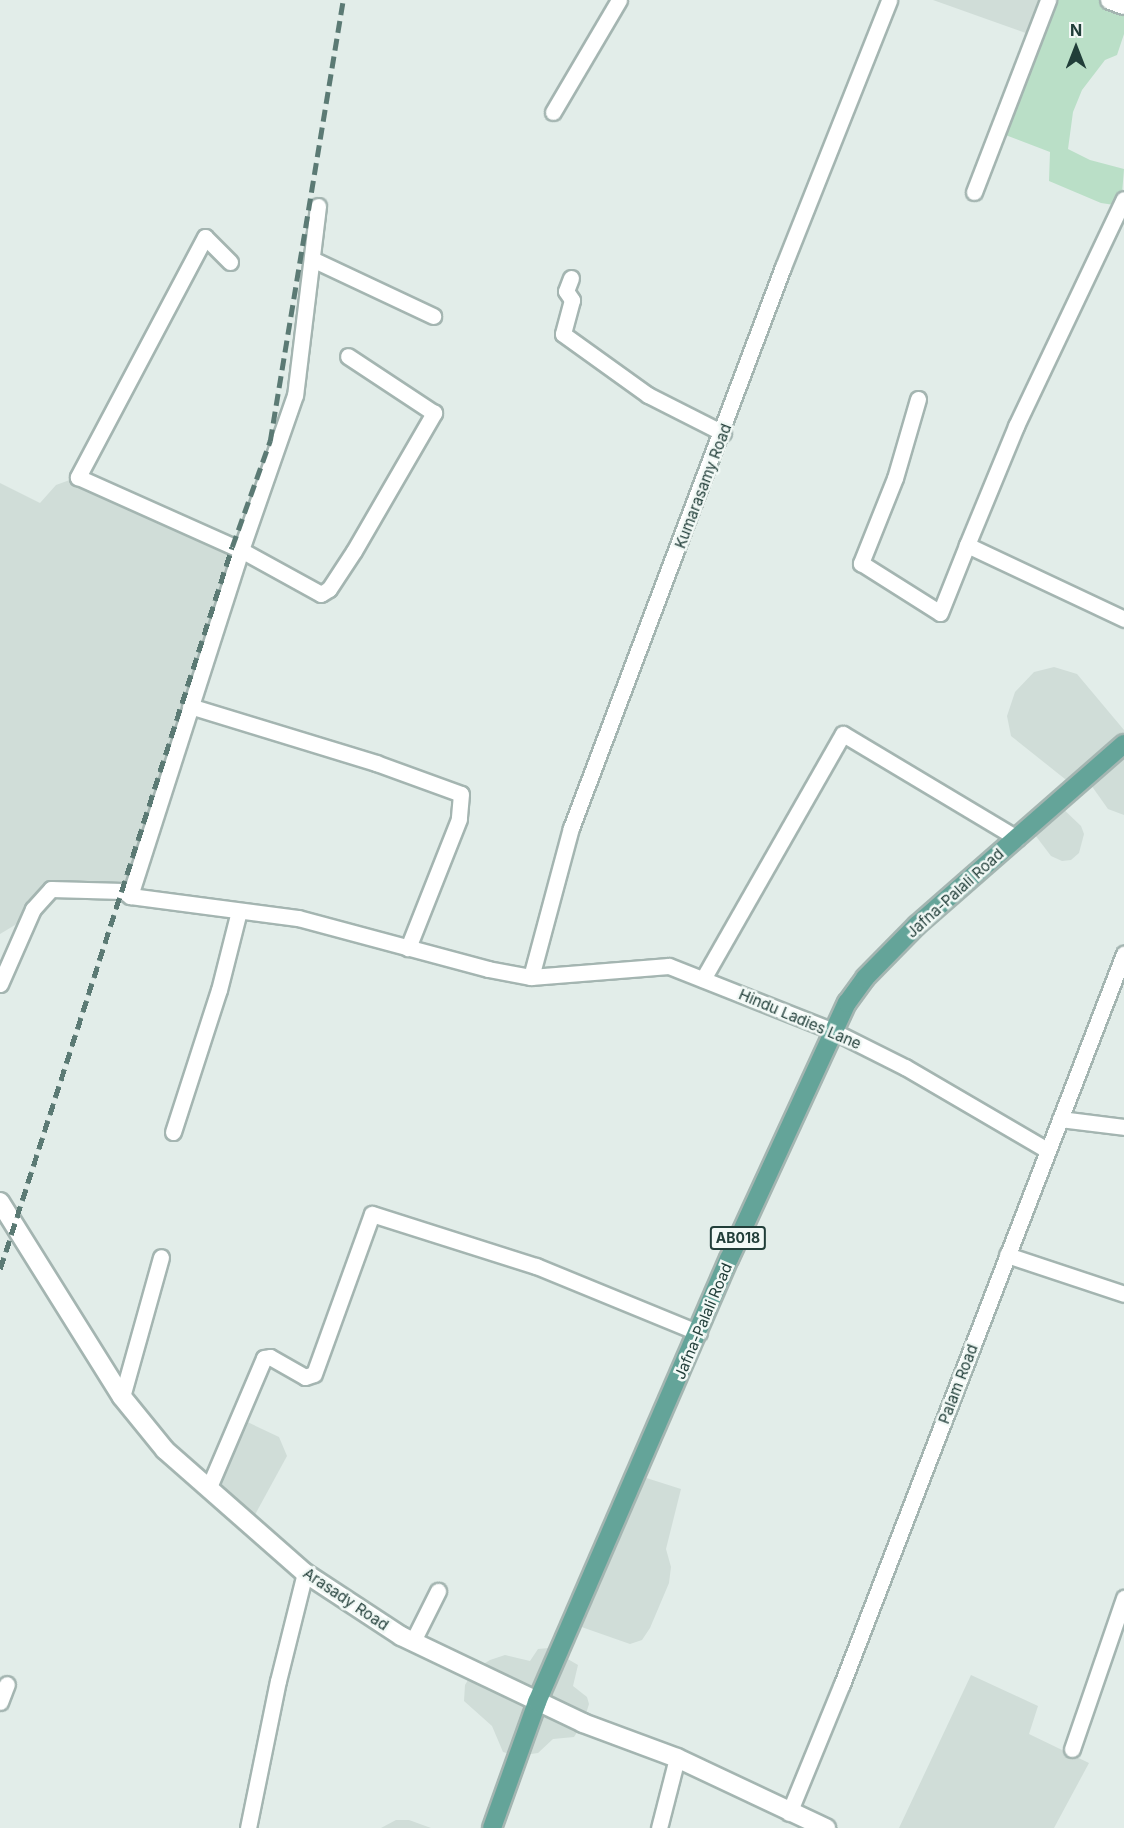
<!DOCTYPE html>
<style>
body{margin:0}
#map{position:relative;width:1124px;height:1828px;overflow:hidden;background:#e2ede9;font-family:Inter,sans-serif}
div>[style]{position:absolute}
.built>*{inset:0;background:#d0ddd8}
.green>*{inset:0;background:#badfc7}
.roads{filter:drop-shadow(2px 0 #a4b5b1) drop-shadow(-2px 0 #a4b5b1) drop-shadow(0 2px #a4b5b1) drop-shadow(0 -2px #a4b5b1)}
.street>*{height:15px;margin:-7.5px;padding:0 7.5px;transform-origin:7.5px;border-radius:7.5px;background:#fff}
.secondary>*{height:18px;margin:-9px;padding:0 9px;transform-origin:9px;border-radius:9px;background:#fff}
.primary>*{height:18px;margin:-9px;padding:0 9px;transform-origin:9px;border-radius:9px;background:#64a499}
.rail>*{height:4.5px;margin-top:-2.25px;transform-origin:0;background:repeating-linear-gradient(90deg,#5b7a74 0 12px,transparent 0 18px)}
span{translate:-50% -50%;white-space:nowrap;text-align:center;line-height:1.15;-webkit-text-stroke:5px #f2f9f6;paint-order:stroke}
.shield-label span{padding:2px 4px;background:#f2f9f6;border:2px solid;border-radius:4px;-webkit-text-stroke-width:0}
.shield-label{font-size:14px;color:#213e39;font-weight:700}
.street-label{font-size:15px;color:#213e39}
.north{position:absolute;left:1046px;top:18px;width:60px;height:60px;-webkit-text-stroke:4px #f2f9f6;paint-order:stroke;rotate:0deg;font-size:16px;font-weight:700;line-height:24px;text-align:center;color:#213e39}
.north::after{content:'';display:block;margin:auto;width:21px;height:27px;background:#213e39;clip-path:polygon(50% 0,100% 100%,50% 72%,0 100%)}
</style>
<div id="map">
<div class="built">
<div style="clip-path:polygon(933px 0,1048px 0,1034px 36px)"></div>
<div style="clip-path:polygon(78px 477px,232px 547px,123px 891px,51px 889px,15px 925px,0 934px,0 483px,40px 503px,56px 485px)"></div>
<div style="clip-path:polygon(1054px 667px,1077px 674px,1124px 730px,1124px 815px,1108px 809px,1086px 778px,1075px 787px,1011px 736px,1007px 716px,1015px 692px,1034px 672px)"></div>
<div style="clip-path:polygon(1057px 803px,1081px 826px,1084px 834px,1079px 853px,1071px 860px,1062px 861px,1051px 856px,1029px 827px)"></div>
<div style="clip-path:polygon(241px 1419px,279px 1437px,287px 1456px,251px 1522px,209px 1487px)"></div>
<div style="clip-path:polygon(637px 1475px,681px 1489px,666px 1549px,671px 1567px,669px 1583px,650px 1628px,642px 1640px,630px 1644px,573px 1624px)"></div>
<div style="clip-path:polygon(549px 1648px,578px 1665px,573px 1686px,587px 1697px,589px 1704px,583px 1723px,574px 1737px,553px 1739px,538px 1753px,517px 1756px,503px 1752px,492px 1726px,464px 1701px,465px 1685px,474px 1670px,490px 1660px,505px 1655px,530px 1661px,538px 1649px)"></div>
<div style="clip-path:polygon(971px 1675px,1038px 1706px,1029px 1734px,1089px 1763px,1054px 1828px,899px 1828px)"></div>
<div style="clip-path:polygon(396px 1820px,409px 1820px,431px 1828px,381px 1828px)"></div>
</div>
<div class="green">
<div style="clip-path:polygon(1048px 0,1110px 0,1124px 5px,1124px 34px,1117px 55px,1105px 60px,1082px 90px,1073px 112px,1068px 149px,1090px 160px,1124px 169px,1121px 206px,1101px 203px,1049px 181px,1050px 152px,995px 131px)"></div>
</div>
<div class="roads">
<div class="street">
<div style="left:553px;top:112px;width:130px;rotate:-59.5deg"></div>
<div style="left:974px;top:192px;width:206px;rotate:-68.9deg"></div>
<div style="left:318px;top:206px;width:190px;rotate:96.9deg"></div>
<div style="left:295px;top:395px;width:164px;rotate:109.2deg"></div>
<div style="left:241px;top:550px;width:91px;rotate:28.8deg"></div>
<div style="left:321px;top:594px;width:9px;rotate:-32deg"></div>
<div style="left:329px;top:589px;width:45px;rotate:-56.7deg"></div>
<div style="left:354px;top:551px;width:160px;rotate:-59.9deg"></div>
<div style="left:434px;top:413px;width:103px;rotate:-146.5deg"></div>
<div style="left:312px;top:259px;width:134px;rotate:25.2deg"></div>
<div style="left:230px;top:262px;width:35px;rotate:-135deg"></div>
<div style="left:205px;top:237px;width:272px;rotate:117.9deg"></div>
<div style="left:78px;top:477px;width:179px;rotate:24.1deg"></div>
<div style="left:241px;top:550px;width:363px;rotate:107.8deg"></div>
<div style="left:130px;top:896px;width:169px;rotate:7.5deg"></div>
<div style="left:298px;top:918px;width:197px;rotate:15deg"></div>
<div style="left:488px;top:969px;width:44px;rotate:10.5deg"></div>
<div style="left:531px;top:977px;width:138px;rotate:-4.6deg"></div>
<div style="left:669px;top:966px;width:176px;rotate:21.6deg"></div>
<div style="left:833px;top:1031px;width:80px;rotate:26.6deg"></div>
<div style="left:905px;top:1067px;width:164px;rotate:30.3deg"></div>
<div style="left:571px;top:278px;width:14px;rotate:111deg"></div>
<div style="left:566px;top:291px;width:11px;rotate:56deg"></div>
<div style="left:572px;top:300px;width:35px;rotate:105deg"></div>
<div style="left:563px;top:334px;width:105px;rotate:35.7deg"></div>
<div style="left:648px;top:395px;width:84px;rotate:26.9deg"></div>
<div style="left:918px;top:399px;width:82px;rotate:106.2deg"></div>
<div style="left:895px;top:478px;width:92px;rotate:111.8deg"></div>
<div style="left:861px;top:563px;width:93px;rotate:32.3deg"></div>
<div style="left:940px;top:613px;width:73px;rotate:-68.3deg"></div>
<div style="left:967px;top:545px;width:174px;rotate:25.2deg"></div>
<div style="left:967px;top:545px;width:129px;rotate:-67.6deg"></div>
<div style="left:1016px;top:426px;width:251px;rotate:-64.6deg"></div>
<div style="left:190px;top:706px;width:195px;rotate:17deg"></div>
<div style="left:376px;top:763px;width:90px;rotate:20deg"></div>
<div style="left:461px;top:794px;width:25px;rotate:95deg"></div>
<div style="left:459px;top:819px;width:139px;rotate:111.6deg"></div>
<div style="left:531px;top:977px;width:154px;rotate:-75deg"></div>
<div style="left:571px;top:828px;width:600px;rotate:-69.3deg"></div>
<div style="left:783px;top:267px;width:287px;rotate:-68.3deg"></div>
<div style="left:703px;top:979px;width:282px;rotate:-60.3deg"></div>
<div style="left:843px;top:734px;width:203px;rotate:30.9deg"></div>
<div style="left:0;top:984px;width:82px;rotate:-66.3deg"></div>
<div style="left:33px;top:909px;width:27px;rotate:-48deg"></div>
<div style="left:51px;top:889px;width:72px;rotate:1.6deg"></div>
<div style="left:123px;top:891px;width:9px;rotate:36deg"></div>
<div style="left:1060px;top:1119px;width:64px;rotate:7.1deg"></div>
<div style="left:173px;top:1132px;width:149px;rotate:-72.1deg"></div>
<div style="left:219px;top:990px;width:81px;rotate:-75.8deg"></div>
<div style="left:1007px;top:1255px;width:123px;rotate:18.4deg"></div>
<div style="left:122px;top:1397px;width:145px;rotate:-74.4deg"></div>
<div style="left:209px;top:1487px;width:140px;rotate:-66.9deg"></div>
<div style="left:264px;top:1358px;width:6px;rotate:-9deg"></div>
<div style="left:270px;top:1357px;width:40px;rotate:29.7deg"></div>
<div style="left:305px;top:1377px;width:9px;rotate:-18deg"></div>
<div style="left:314px;top:1374px;width:170px;rotate:-70.1deg"></div>
<div style="left:372px;top:1214px;width:172px;rotate:17.6deg"></div>
<div style="left:536px;top:1266px;width:176px;rotate:22.3deg"></div>
<div style="left:413px;top:1641px;width:56px;rotate:-63.4deg"></div>
<div style="left:0;top:1702px;width:19px;rotate:-69deg"></div>
<div style="left:1072px;top:1749px;width:160px;rotate:-71deg"></div>
<div style="left:789px;top:1813px;width:139px;rotate:-67.7deg"></div>
<div style="left:842px;top:1684px;width:783px;rotate:-68.88deg"></div>
<div style="left:248px;top:1828px;width:150px;rotate:-78.5deg"></div>
<div style="left:278px;top:1681px;width:111px;rotate:-76deg"></div>
<div style="left:659px;top:1828px;width:72px;rotate:-75.6deg"></div>
</div>
<div class="secondary">
<div style="left:1110px;top:0;width:15px;rotate:20deg"></div>
<div style="left:0;top:1202px;width:230px;rotate:58deg"></div>
<div style="left:122px;top:1397px;width:68px;rotate:50.9deg"></div>
<div style="left:165px;top:1450px;width:186px;rotate:41.3deg"></div>
<div style="left:305px;top:1573px;width:115px;rotate:33.3deg"></div>
<div style="left:401px;top:1636px;width:202px;rotate:25.5deg"></div>
<div style="left:583px;top:1723px;width:100px;rotate:20.4deg"></div>
<div style="left:677px;top:1758px;width:165px;rotate:25.2deg"></div>
</div>
<div class="primary">
<div style="left:492px;top:1828px;width:134px;rotate:-70.3deg"></div>
<div style="left:537px;top:1702px;width:483px;rotate:-66.6deg"></div>
<div style="left:729px;top:1259px;width:282px;rotate:-65.3deg"></div>
<div style="left:847px;top:1003px;width:31px;rotate:-54deg"></div>
<div style="left:865px;top:978px;width:74px;rotate:-45.5deg"></div>
<div style="left:917px;top:925px;width:275px;rotate:-41.2deg"></div>
</div>
</div>
<div class="rail">
<div style="left:0;top:1269px;width:758px;rotate:-72.19deg"></div>
<div style="left:232px;top:547px;width:113px;rotate:-70.3deg"></div>
<div style="left:270px;top:441px;width:447px;rotate:-80.6deg"></div>
</div>
<div class="shield-label">
<span style="left:738px;top:1238px">AB018</span>
</div>
<div class="street-label">
<span style="left:703px;top:486px;rotate:-69deg">Kumarasamy Road</span>
<span style="left:955px;top:893px;rotate:-42deg">Jafna-Palali Road</span>
<span style="left:800px;top:1019px;rotate:23deg">Hindu Ladies Lane</span>
<span style="left:703px;top:1321px;rotate:-67deg">Jafna-Palali Road</span>
<span style="left:958px;top:1384px;rotate:-69deg">Palam Road</span>
<span style="left:346px;top:1599px;rotate:34deg">Arasady Road</span>
</div>
<div class="north">N</div>
</div>
